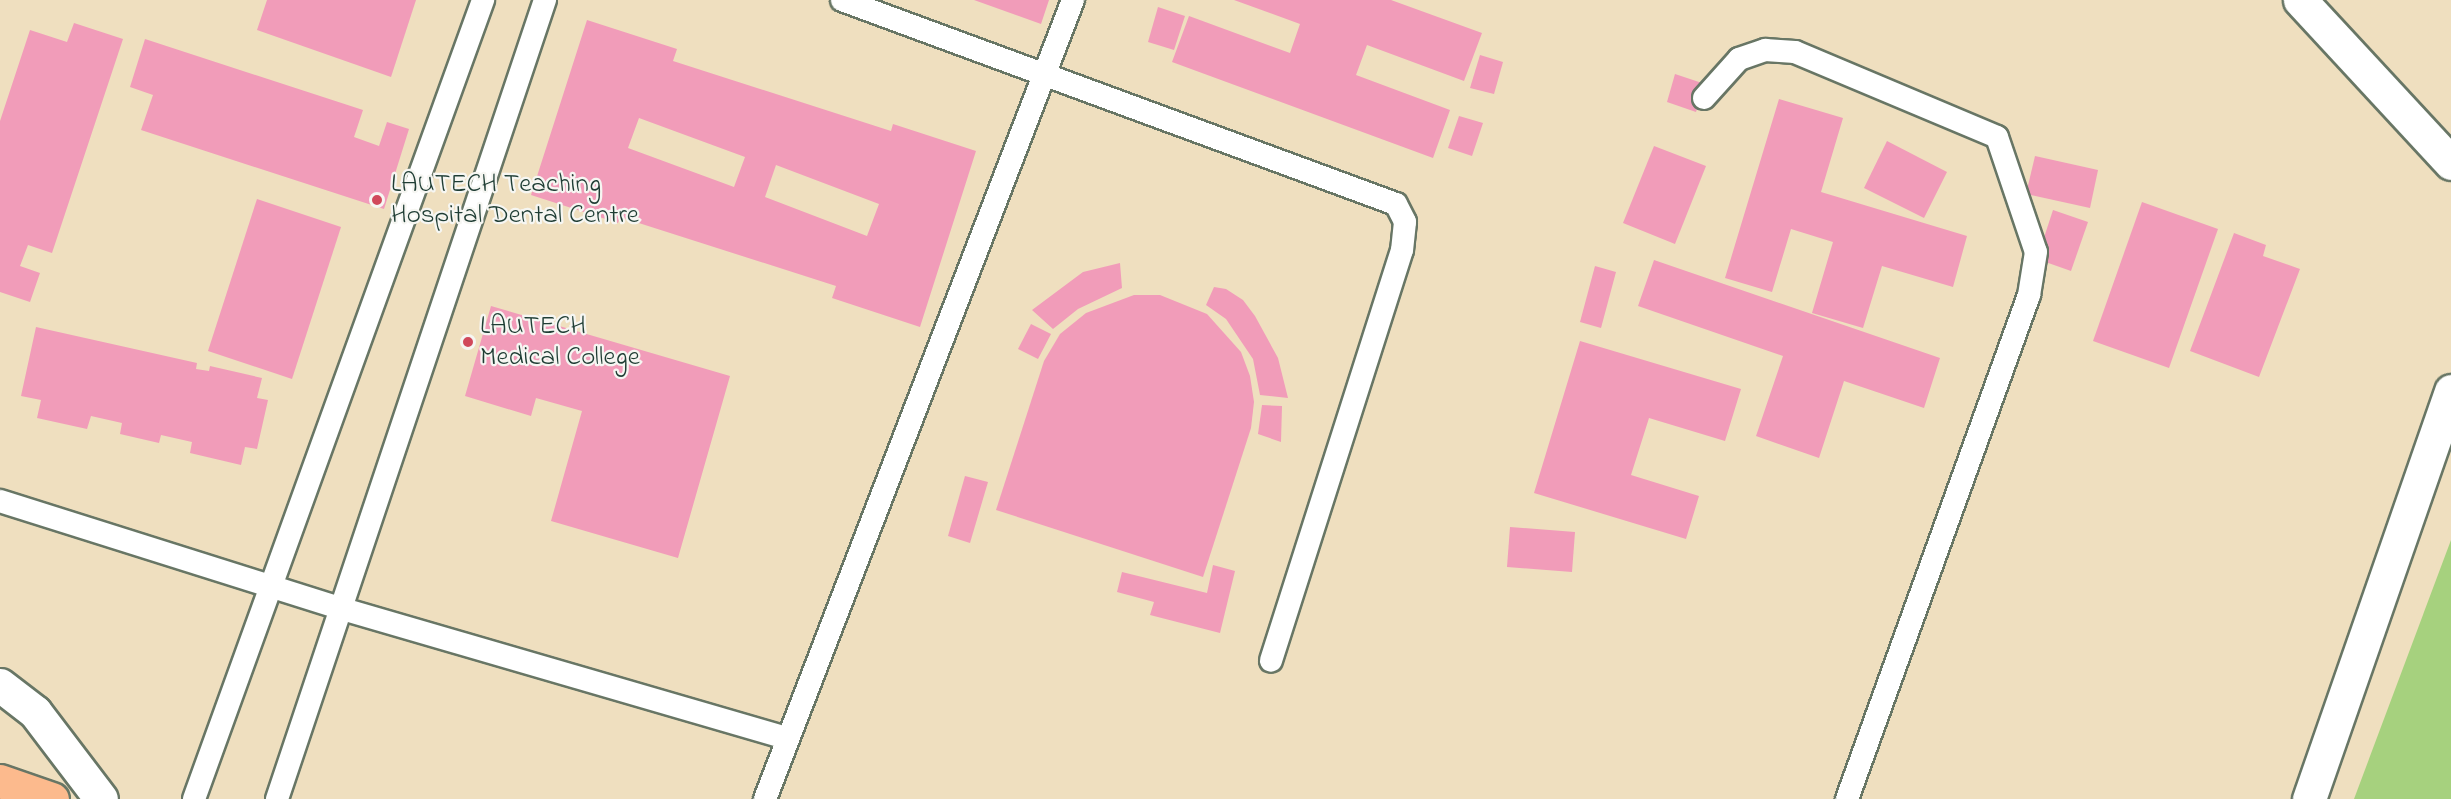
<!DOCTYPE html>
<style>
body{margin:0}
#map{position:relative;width:2451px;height:799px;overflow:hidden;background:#efdfbf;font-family:"Indie Flower",sans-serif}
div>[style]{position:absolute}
.green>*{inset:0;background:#a6d17e}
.building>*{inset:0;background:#f19cb9}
.roads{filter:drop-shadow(2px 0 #687665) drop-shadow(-2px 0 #687665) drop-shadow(0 2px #687665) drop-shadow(0 -2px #687665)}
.service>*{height:22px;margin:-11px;padding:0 11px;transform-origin:11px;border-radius:11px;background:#fff}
.minor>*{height:33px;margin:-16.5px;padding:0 16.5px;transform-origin:16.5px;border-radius:16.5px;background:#fff}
.trunk>*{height:33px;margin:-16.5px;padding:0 16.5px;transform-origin:16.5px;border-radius:16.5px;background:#fcba8d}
.dots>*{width:16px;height:16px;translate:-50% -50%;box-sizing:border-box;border:3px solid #f6f6f2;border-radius:50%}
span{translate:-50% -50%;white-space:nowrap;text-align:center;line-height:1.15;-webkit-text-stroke:4.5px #f6f6f2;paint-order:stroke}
.poi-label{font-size:27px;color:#1f3d34}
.left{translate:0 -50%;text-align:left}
</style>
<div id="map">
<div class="green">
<div style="clip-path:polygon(2451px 540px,2451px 799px,2354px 799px)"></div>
</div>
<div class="building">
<div style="clip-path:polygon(267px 0,416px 0,391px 77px,257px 30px)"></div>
<div style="clip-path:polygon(974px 0,1049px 0,1041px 24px)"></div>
<div style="clip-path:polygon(1234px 0,1391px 0,1482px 33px,1464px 81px,1367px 45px,1356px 75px,1450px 110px,1433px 158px,1172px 62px,1189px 16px,1290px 53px,1300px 24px)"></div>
<div style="clip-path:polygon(1158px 7px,1185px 16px,1174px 50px,1148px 42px)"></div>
<div style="clip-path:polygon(evenodd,587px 20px,677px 49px,673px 61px,891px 131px,893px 124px,976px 151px,920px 327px,832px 298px,836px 286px,620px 217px,618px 223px,531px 195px,587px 20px,639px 118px,745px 157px,734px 187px,628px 148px,639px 118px,587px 20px,776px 165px,879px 204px,867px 236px,765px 197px,776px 165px)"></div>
<div style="clip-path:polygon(74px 23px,123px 39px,52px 253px,28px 245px,20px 266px,40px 273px,30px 302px,0 292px,0 121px,30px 30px,67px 42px)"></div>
<div style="clip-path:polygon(145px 39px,363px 110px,354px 137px,379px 146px,387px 122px,409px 129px,384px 209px,141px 130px,153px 95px,130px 87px)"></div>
<div style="clip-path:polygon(1480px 55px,1503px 62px,1494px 94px,1470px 88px)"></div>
<div style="clip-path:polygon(1675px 74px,1705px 84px,1696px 112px,1667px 102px)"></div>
<div style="clip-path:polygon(1779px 99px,1843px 118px,1821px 192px,1967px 236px,1953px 287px,1882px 266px,1863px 328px,1812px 313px,1833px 242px,1791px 229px,1772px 292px,1725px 278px)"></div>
<div style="clip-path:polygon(1459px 116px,1483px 123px,1472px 156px,1448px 148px)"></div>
<div style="clip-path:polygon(1887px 141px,1947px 172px,1924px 218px,1864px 188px)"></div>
<div style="clip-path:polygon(1654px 146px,1706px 166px,1675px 244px,1623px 223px)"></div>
<div style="clip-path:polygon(2035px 156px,2098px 170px,2090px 208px,2026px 194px)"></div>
<div style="clip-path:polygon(257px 199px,341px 227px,292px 379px,208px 351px)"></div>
<div style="clip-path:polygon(2142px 202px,2218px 229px,2169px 368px,2093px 341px)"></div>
<div style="clip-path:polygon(2053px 210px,2088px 222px,2071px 271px,2037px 259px)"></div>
<div style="clip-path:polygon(2234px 233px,2266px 245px,2263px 256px,2300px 269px,2259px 377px,2190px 351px)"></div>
<div style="clip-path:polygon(1654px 260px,1940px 358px,1924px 408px,1844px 381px,1819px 458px,1756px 436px,1783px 356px,1638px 306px)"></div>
<div style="clip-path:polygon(1120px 263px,1122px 288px,1078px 309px,1053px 329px,1032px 310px,1083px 272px)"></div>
<div style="clip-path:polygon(1595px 266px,1616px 272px,1601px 328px,1580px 322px)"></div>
<div style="clip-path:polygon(1214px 287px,1226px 289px,1243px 300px,1255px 316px,1278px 358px,1288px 398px,1260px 395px,1253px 359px,1226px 319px,1206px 305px)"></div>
<div style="clip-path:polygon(1134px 295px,1160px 295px,1207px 314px,1241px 352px,1250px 376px,1254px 402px,1251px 428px,1203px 577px,996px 510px,1044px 361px,1060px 334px,1086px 313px)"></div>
<div style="clip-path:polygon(491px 306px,730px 376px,678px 558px,551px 521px,582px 411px,536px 398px,531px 416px,465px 396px)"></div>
<div style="clip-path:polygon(1031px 324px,1051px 334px,1038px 359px,1018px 349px)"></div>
<div style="clip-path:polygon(36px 327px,197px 363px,196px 369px,209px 371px,210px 366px,262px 378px,257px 398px,268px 400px,257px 449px,245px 447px,241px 465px,190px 453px,192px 442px,161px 435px,159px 443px,120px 434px,122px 423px,91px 416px,87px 429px,37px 418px,41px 400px,21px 396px)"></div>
<div style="clip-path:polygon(1580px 341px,1741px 389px,1725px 441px,1649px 418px,1631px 475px,1699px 496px,1686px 539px,1534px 493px)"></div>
<div style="clip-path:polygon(1262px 405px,1282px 406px,1281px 442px,1258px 434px)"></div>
<div style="clip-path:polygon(965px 476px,988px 482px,970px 543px,948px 536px)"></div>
<div style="clip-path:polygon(1510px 527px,1575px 532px,1572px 572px,1507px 567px)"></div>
<div style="clip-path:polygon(1213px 565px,1235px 571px,1220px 633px,1150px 615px,1154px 602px,1117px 592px,1122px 572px,1207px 593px)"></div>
</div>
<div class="roads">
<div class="service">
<div style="left:842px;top:0;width:590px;rotate:20.22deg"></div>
<div style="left:1396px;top:204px;width:20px;rotate:63deg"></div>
<div style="left:1405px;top:222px;width:28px;rotate:96deg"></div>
<div style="left:1402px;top:250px;width:431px;rotate:107.7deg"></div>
<div style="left:1704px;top:98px;width:52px;rotate:-48.1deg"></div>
<div style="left:1739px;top:59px;width:28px;rotate:-19deg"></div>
<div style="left:1765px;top:50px;width:30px;rotate:4deg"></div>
<div style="left:1795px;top:52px;width:219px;rotate:22.8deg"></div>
<div style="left:1997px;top:137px;width:121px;rotate:71.3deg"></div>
<div style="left:2036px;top:252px;width:44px;rotate:99.2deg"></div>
<div style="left:2029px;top:295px;width:536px;rotate:109.86deg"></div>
<div style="left:0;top:501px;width:355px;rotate:17.5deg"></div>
<div style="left:339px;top:608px;width:466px;rotate:16.2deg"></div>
<div style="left:194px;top:799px;width:850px;rotate:-70.11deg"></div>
<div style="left:277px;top:799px;width:843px;rotate:-71.46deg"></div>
<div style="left:765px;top:799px;width:856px;rotate:-68.92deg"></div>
</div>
<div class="minor">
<div style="left:2300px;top:0;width:222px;rotate:47.2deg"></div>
<div style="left:0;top:685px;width:44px;rotate:37.6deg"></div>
<div style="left:35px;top:712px;width:109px;rotate:52.8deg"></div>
<div style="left:2309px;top:799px;width:432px;rotate:-70.8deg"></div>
</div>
<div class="trunk">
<div style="left:0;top:781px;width:55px;rotate:19.1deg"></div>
</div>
</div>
<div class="dots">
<div style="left:377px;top:200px;background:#d1495b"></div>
<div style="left:468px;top:342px;background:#d1495b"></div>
</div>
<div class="poi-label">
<span class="left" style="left:391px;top:200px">LAUTECH Teaching<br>Hospital Dental Centre</span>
<span class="left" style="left:480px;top:342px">LAUTECH<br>Medical College</span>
</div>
</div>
